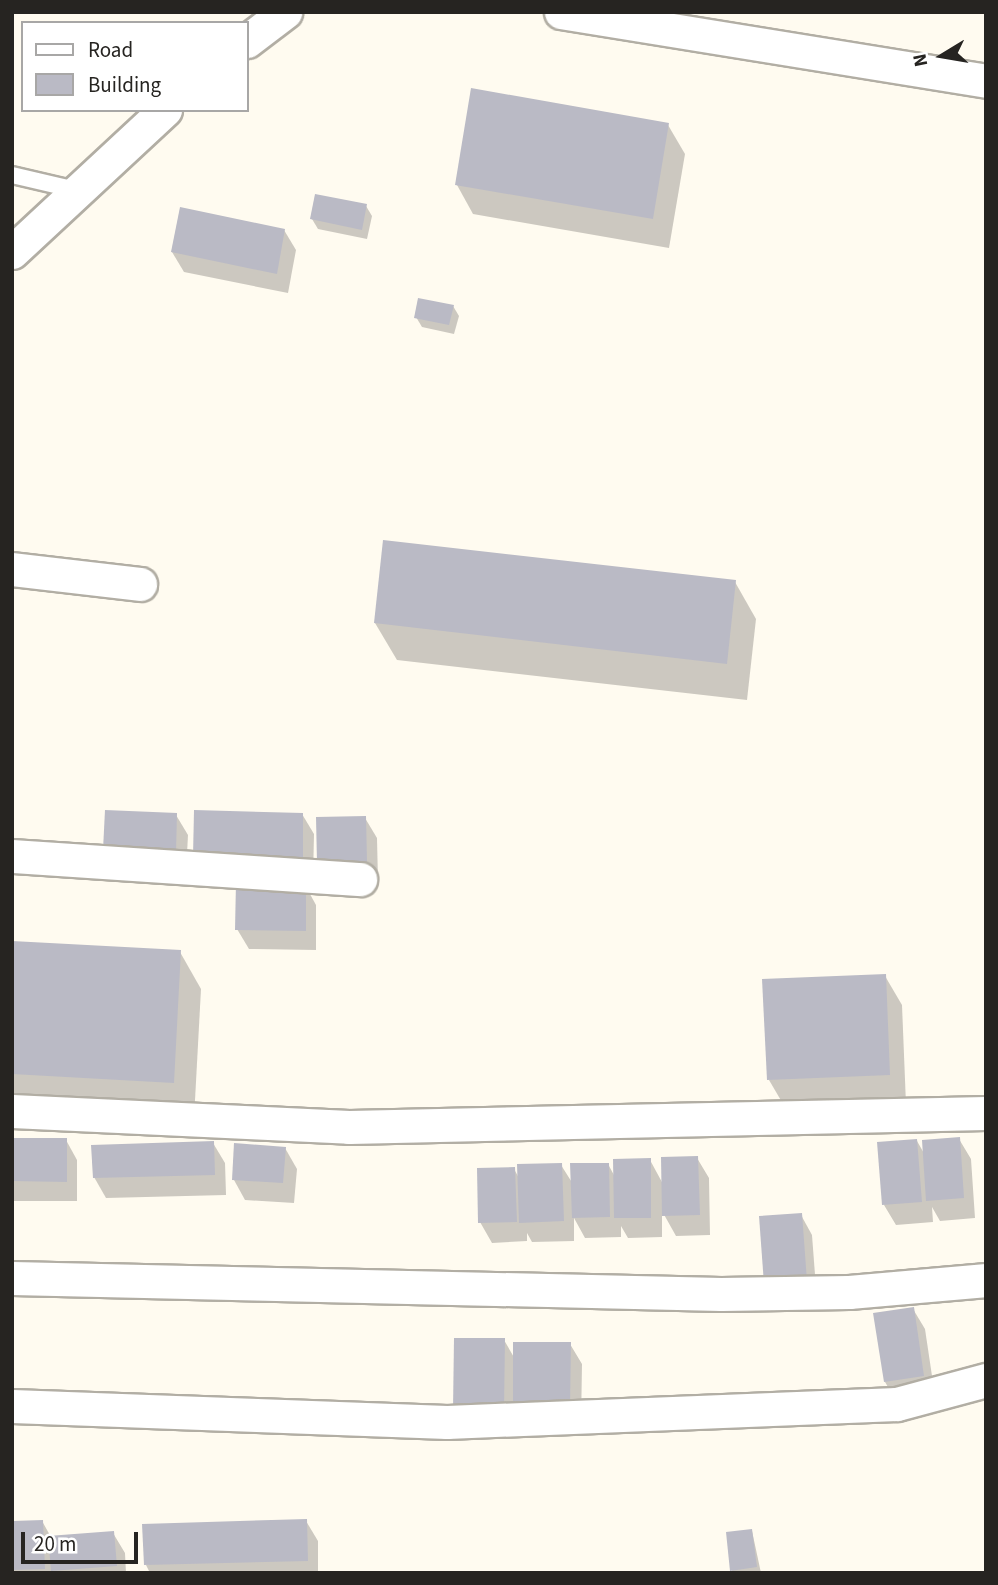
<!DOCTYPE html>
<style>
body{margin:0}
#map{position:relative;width:998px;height:1585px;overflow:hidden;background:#fffbf0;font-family:"Source Sans 3",sans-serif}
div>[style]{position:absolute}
.shadow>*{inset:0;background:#0003}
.building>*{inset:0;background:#babac5}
.roads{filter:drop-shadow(2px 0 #b2aea4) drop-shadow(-2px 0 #b2aea4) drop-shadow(0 2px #b2aea4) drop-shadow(0 -2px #b2aea4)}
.service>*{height:16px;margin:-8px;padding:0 8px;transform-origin:8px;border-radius:8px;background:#fff}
.minor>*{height:33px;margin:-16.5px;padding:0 16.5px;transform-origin:16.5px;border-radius:16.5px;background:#fff}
span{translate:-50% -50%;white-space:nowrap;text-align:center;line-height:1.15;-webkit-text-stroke:6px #fff;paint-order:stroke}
.frame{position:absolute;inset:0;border:14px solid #262421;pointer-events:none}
.legend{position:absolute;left:21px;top:21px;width:228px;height:91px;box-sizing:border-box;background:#fff;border:2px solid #a8a7a6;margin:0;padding:9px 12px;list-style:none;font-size:21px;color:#262421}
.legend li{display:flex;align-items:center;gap:14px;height:35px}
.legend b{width:35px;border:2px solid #a8a7a6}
.north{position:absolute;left:907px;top:21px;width:70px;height:70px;-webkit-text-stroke:5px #fff;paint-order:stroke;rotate:259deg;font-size:19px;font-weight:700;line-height:28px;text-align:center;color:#262421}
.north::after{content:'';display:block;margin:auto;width:24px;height:32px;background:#262421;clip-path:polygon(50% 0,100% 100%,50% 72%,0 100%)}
.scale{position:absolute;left:21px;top:1532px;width:117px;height:32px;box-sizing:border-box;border:4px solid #262421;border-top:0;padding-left:9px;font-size:21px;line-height:24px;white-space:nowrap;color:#262421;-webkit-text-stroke:5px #fff;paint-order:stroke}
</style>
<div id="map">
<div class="shadow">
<div style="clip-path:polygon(668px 125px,685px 154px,669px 248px,473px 214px,457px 185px)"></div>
<div style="clip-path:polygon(366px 206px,372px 216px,367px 239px,318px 229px,312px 219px)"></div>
<div style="clip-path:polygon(284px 230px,296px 250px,288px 293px,184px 272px,172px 252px)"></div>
<div style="clip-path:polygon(453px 306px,459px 316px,454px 334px,422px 327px,416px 317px)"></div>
<div style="clip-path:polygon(735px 582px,756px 619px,747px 700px,397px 660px,375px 623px)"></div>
<div style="clip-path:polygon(302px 814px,314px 834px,313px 879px,207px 877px)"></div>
<div style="clip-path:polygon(176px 815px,188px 835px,186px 873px,117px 870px)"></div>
<div style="clip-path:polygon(365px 818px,377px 838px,378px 881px,330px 883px)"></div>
<div style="clip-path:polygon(305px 885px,316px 905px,316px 950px,249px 949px,237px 929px)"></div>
<div style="clip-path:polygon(12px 943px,180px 952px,201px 989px,194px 1119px,12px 1109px)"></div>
<div style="clip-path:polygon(885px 976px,902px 1005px,906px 1104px,786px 1109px,769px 1080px)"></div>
<div style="clip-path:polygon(12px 1139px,66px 1140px,77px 1160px,77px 1201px,12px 1201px)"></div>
<div style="clip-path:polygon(959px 1139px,971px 1159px,975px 1218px,940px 1221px,932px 1207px,933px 1222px,896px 1225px,884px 1205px,917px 1141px,925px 1155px)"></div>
<div style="clip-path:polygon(213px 1143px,225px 1163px,226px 1195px,106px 1198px,94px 1177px)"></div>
<div style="clip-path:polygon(285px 1148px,297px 1169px,294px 1203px,245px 1200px,234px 1180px)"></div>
<div style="clip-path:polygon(697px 1158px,709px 1178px,710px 1235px,676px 1236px,662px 1211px,662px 1237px,628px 1238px,621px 1226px,621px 1237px,585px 1238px,574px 1218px,574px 1241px,532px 1242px,527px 1233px,527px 1241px,492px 1243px,480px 1222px,514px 1169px,519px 1178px,561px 1165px,573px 1184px,608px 1164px,615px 1177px,650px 1160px,663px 1184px)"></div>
<div style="clip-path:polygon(801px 1215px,812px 1235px,817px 1301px,761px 1218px)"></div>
<div style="clip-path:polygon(913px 1309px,925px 1329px,935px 1396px,897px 1402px,885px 1382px)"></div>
<div style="clip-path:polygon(504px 1340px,515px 1359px,570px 1344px,582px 1364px,581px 1426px,467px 1430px)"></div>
<div style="clip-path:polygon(42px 1521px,51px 1537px,113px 1533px,125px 1553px,126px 1573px,12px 1573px,12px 1523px)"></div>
<div style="clip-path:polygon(306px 1521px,318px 1541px,318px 1573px,150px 1573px,146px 1565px)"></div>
<div style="clip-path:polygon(752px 1531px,761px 1573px,733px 1573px,732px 1570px)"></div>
</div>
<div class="building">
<div style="clip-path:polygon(471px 88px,669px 123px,653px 219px,455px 185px)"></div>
<div style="clip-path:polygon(315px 194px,367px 204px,362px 230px,310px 219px)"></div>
<div style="clip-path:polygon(180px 207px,285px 229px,277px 274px,171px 252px)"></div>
<div style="clip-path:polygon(418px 298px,454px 305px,449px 325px,414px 318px)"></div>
<div style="clip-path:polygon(383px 540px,736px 580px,727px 664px,374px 623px)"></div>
<div style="clip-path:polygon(105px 810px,177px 813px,176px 853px,103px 850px)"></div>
<div style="clip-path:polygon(194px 810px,303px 813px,303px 860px,193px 857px)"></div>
<div style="clip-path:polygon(366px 816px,367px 862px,317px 863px,316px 817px)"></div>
<div style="clip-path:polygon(236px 882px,306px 883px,306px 931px,235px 930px)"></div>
<div style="clip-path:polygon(12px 941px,181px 950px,174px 1083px,12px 1074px)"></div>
<div style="clip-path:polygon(886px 974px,890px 1075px,767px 1080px,762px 979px)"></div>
<div style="clip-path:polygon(960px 1137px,964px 1198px,926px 1201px,922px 1140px)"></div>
<div style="clip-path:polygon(12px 1138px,67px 1138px,67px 1182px,12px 1181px)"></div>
<div style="clip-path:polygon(917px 1139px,922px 1202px,882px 1205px,877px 1142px)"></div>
<div style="clip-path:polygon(214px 1141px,215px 1175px,93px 1178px,91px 1145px)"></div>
<div style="clip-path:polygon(234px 1143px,286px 1147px,283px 1183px,232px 1180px)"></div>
<div style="clip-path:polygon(698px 1156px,700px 1215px,662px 1216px,661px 1157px)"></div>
<div style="clip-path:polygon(651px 1158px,651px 1218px,614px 1218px,613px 1159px)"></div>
<div style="clip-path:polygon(562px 1163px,564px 1221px,519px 1223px,517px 1164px)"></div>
<div style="clip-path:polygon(570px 1163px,609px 1163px,610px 1217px,572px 1218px)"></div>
<div style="clip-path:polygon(515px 1167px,517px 1222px,478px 1223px,477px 1168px)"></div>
<div style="clip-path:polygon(802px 1213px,807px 1281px,764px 1284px,759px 1216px)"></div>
<div style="clip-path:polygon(914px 1307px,924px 1376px,884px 1382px,873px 1313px)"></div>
<div style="clip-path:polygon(454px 1338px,505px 1338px,504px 1410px,453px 1410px)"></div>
<div style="clip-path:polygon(513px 1342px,571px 1342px,570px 1406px,513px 1406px)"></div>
<div style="clip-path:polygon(307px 1519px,308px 1561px,144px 1565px,142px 1524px)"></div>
<div style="clip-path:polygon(43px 1520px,45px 1569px,12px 1570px,12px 1521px)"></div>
<div style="clip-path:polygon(752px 1529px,757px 1567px,730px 1571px,726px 1532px)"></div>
<div style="clip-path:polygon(114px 1531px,117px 1566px,51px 1571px,48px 1536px)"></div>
</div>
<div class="roads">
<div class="service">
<div style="left:12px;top:175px;width:66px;rotate:13.2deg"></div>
</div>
<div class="minor">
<div style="left:561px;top:12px;width:431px;rotate:9.2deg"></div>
<div style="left:247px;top:41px;width:48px;rotate:-37.3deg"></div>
<div style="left:12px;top:252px;width:209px;rotate:-42.9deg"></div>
<div style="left:12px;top:569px;width:129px;rotate:6.7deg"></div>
<div style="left:12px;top:856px;width:349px;rotate:3.8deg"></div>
<div style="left:12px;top:1111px;width:337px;rotate:2.7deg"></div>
<div style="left:349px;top:1127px;width:637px;rotate:-1.26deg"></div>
<div style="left:12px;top:1278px;width:709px;rotate:1.29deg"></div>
<div style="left:721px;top:1294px;width:128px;rotate:-0.9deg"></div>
<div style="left:849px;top:1292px;width:138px;rotate:-5deg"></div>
<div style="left:12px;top:1406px;width:435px;rotate:2.1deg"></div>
<div style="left:447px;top:1422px;width:450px;rotate:-2.3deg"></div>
<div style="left:897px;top:1404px;width:92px;rotate:-15.1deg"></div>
</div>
</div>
<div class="frame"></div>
<ul class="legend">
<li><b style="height:9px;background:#fff"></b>Road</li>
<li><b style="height:19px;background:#babac5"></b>Building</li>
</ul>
<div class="north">N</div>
<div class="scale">20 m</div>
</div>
